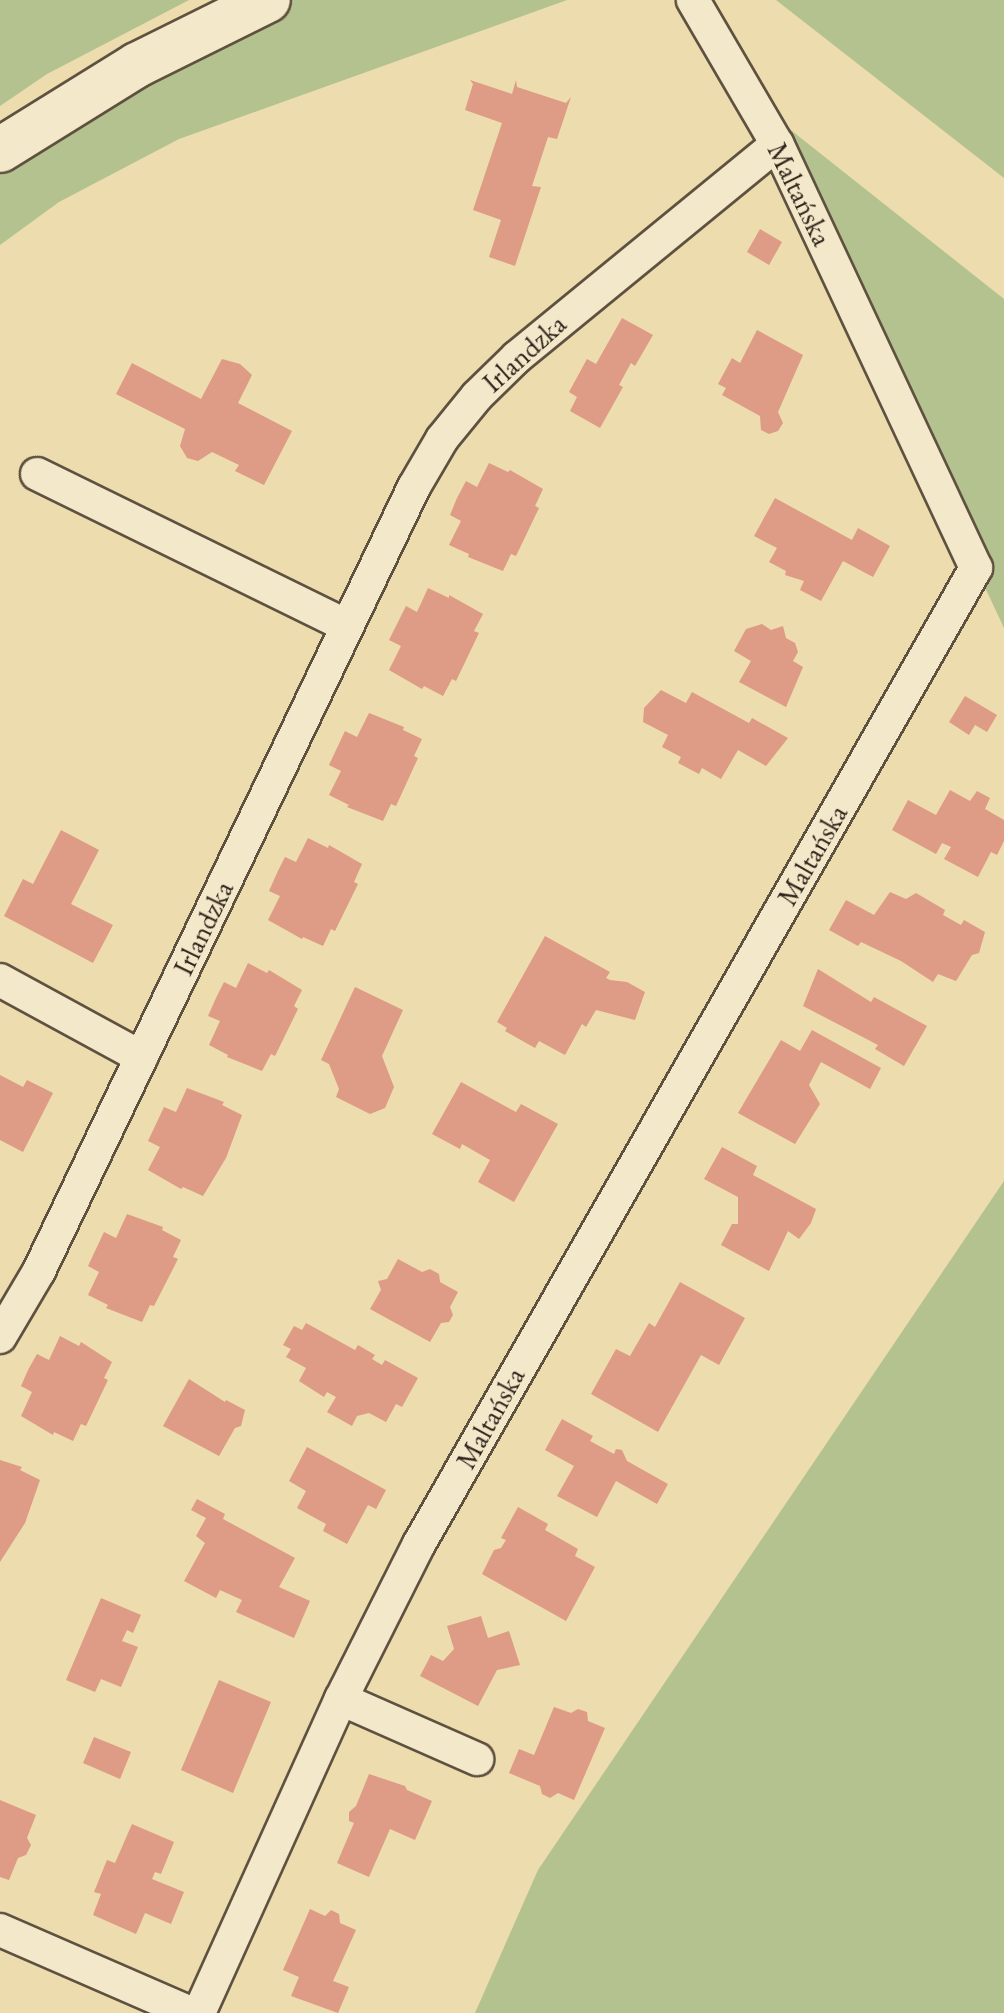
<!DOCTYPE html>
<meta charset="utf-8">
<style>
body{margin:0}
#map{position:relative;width:1004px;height:2013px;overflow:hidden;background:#ecdcae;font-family:"EB Garamond",serif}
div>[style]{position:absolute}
.green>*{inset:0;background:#b3c28e}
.building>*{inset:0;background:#de9b85}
.roads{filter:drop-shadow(2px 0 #5f5140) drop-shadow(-2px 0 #5f5140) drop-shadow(0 2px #5f5140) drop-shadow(0 -2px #5f5140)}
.street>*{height:32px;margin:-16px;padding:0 16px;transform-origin:16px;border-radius:16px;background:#f3e8ca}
.secondary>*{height:44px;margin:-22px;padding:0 22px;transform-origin:22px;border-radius:22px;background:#f3e8ca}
span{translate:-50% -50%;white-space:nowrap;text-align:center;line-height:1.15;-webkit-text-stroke:8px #f3e8ca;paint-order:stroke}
.street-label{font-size:28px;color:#30231b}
</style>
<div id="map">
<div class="green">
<div style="clip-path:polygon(0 0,189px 0,47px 74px,0 106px)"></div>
<div style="clip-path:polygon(268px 0,567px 0,179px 139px,59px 202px,0 245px,0 150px)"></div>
<div style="clip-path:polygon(776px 0,1004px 0,1004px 178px)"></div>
<div style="clip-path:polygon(749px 97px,1004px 299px,1004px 628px,777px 144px)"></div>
<div style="clip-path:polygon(1004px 1181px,1004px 2013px,475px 2013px,538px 1870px)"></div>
</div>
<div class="building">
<div style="clip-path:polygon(470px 80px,512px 94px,516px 80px,517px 87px,566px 103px,571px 97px,557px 139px,548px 137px,532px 186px,541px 187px,515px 266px,489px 257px,501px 220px,473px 210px,502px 123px,465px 110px,473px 84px)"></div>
<div style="clip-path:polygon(760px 229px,782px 242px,769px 265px,747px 252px)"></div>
<div style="clip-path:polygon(622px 318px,653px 335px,635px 366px,631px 363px,619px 385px,623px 387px,600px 428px,570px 411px,577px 397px,569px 392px,587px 359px,596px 364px)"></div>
<div style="clip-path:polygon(757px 330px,803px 355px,778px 412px,783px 423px,778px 431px,769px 434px,761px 430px,760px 416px,722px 395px,726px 388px,718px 384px,732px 358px,740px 363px)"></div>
<div style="clip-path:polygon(222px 359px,240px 364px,252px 375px,238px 403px,292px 431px,264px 485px,235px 471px,239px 465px,212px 452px,198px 461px,187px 458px,180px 446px,185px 429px,116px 394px,132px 363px,201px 399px)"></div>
<div style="clip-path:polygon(489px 463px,508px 472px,510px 470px,543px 489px,535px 506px,539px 508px,516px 556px,511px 554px,503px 571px,468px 557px,469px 554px,449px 545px,461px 521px,450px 515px,457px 498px,466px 481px,477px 487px)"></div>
<div style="clip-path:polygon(775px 498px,852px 540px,858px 528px,890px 546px,873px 577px,843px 561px,821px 601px,800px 590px,804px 581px,785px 575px,786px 571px,769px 562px,777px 548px,754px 536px)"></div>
<div style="clip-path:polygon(428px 588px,449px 598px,449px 595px,483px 614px,474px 631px,479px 633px,456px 681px,452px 679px,443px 696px,424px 686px,422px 689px,389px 670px,401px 646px,389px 640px,406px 606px,417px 612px)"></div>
<div style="clip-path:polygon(762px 624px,771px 630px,783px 626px,786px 638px,795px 643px,798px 652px,793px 661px,803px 667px,786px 707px,739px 682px,751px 661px,734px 651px,746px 629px)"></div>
<div style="clip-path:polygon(661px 690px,686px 703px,692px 692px,749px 723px,752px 718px,788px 738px,766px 766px,738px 750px,721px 779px,702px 768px,699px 774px,678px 763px,681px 757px,662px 747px,668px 735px,643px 722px,644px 708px)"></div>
<div style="clip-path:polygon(965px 696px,997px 715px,987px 732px,975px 725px,969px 735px,949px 722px)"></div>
<div style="clip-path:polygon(369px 713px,404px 727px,403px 730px,422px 739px,414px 756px,418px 758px,396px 806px,391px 804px,383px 821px,347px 807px,349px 805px,329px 795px,341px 771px,329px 765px,345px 731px,357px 737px)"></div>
<div style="clip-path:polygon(950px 790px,970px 801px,977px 791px,990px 798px,985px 809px,1004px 820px,1004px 841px,997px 855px,991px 852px,978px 877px,944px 859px,951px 847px,942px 843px,936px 854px,892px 830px,908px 800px,936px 815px)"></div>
<div style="clip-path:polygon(61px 830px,99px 850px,71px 904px,113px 925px,93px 963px,4px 916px,23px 879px,33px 884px)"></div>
<div style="clip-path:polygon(308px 838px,328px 848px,329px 845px,362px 864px,354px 882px,358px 884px,335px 931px,331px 929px,323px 946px,303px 937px,302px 939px,268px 920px,280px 896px,269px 891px,277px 873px,285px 857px,296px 862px)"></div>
<div style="clip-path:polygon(890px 892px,906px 899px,916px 893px,945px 910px,943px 915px,961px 925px,964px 920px,985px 932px,979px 953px,972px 955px,956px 981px,938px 974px,933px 982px,901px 961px,861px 942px,858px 946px,829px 930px,846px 900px,874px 915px)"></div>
<div style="clip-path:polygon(545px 936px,610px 972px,606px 978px,610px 980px,627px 982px,645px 992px,635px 1020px,596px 1010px,586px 1027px,582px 1024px,565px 1055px,539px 1041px,535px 1048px,505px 1031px,507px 1028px,497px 1022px)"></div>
<div style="clip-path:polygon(248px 963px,267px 973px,269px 970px,302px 990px,294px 1006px,298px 1009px,275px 1056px,271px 1054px,262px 1071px,227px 1057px,228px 1055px,209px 1045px,220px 1021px,208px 1016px,216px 998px,224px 982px,236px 988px)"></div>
<div style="clip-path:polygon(818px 969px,871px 1002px,874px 997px,927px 1026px,904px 1066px,875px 1049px,878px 1045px,803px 1006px)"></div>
<div style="clip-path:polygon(355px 987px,403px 1010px,382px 1056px,394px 1087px,385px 1108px,370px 1114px,336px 1097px,339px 1089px,329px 1064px,321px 1060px)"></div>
<div style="clip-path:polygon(812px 1030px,881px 1068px,870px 1089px,821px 1062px,809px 1085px,820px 1104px,795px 1144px,738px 1113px,781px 1040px,800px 1051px)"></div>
<div style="clip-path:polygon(0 1075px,23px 1087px,27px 1080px,53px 1093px,23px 1152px,0 1140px)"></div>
<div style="clip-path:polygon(461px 1082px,516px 1112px,521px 1104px,558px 1124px,514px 1202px,478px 1182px,490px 1160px,462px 1144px,460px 1149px,432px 1134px)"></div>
<div style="clip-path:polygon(187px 1088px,224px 1102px,222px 1105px,242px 1115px,226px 1158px,203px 1196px,183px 1187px,181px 1189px,148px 1170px,160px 1147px,148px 1141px,164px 1107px,176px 1112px)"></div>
<div style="clip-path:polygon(722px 1147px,757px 1166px,753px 1175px,816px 1209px,811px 1223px,799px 1239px,788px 1231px,769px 1271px,721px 1245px,732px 1224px,738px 1224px,738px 1197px,704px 1179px)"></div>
<div style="clip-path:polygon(127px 1214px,163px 1227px,162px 1230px,181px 1240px,173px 1257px,178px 1259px,154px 1306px,150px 1305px,142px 1322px,106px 1308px,108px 1305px,88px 1295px,99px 1272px,88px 1266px,104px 1232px,116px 1238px)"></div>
<div style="clip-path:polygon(398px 1259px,422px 1272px,430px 1269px,439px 1274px,440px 1282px,458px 1292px,450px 1307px,453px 1315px,449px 1322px,441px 1323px,430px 1342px,370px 1309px,381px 1290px,378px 1281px,387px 1279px)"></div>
<div style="clip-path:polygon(680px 1282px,745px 1318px,719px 1365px,701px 1355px,658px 1432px,591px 1394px,616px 1349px,630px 1356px,649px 1323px,655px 1327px)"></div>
<div style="clip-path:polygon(306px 1323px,355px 1350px,358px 1345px,375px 1355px,372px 1359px,382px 1365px,385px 1360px,418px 1378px,402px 1407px,396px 1404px,386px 1422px,369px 1413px,357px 1416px,352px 1426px,327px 1412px,336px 1397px,327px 1392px,324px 1397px,299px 1381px,306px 1368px,286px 1357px,291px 1349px,283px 1345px,294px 1326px,302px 1330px)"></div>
<div style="clip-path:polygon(60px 1336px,79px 1346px,81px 1342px,112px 1362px,104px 1378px,108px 1380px,86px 1426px,81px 1424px,73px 1441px,54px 1432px,53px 1435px,21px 1416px,32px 1392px,21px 1386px,28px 1370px,37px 1354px,49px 1360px)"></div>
<div style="clip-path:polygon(189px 1379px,225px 1402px,226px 1400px,245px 1410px,241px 1426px,235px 1428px,219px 1456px,163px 1426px)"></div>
<div style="clip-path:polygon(562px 1419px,593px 1436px,590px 1441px,614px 1454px,616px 1449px,622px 1450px,627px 1461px,668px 1484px,657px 1504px,616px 1481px,597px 1517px,557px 1496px,574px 1466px,545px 1450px)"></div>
<div style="clip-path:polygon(307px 1447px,386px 1490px,376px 1509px,368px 1505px,347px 1544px,323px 1531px,326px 1524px,297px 1508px,306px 1491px,289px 1481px)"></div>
<div style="clip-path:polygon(0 1460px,22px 1467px,20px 1470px,40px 1480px,25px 1523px,0 1562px)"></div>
<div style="clip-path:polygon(197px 1499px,225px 1514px,223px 1519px,295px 1558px,279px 1587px,310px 1601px,294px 1638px,236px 1612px,242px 1600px,220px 1590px,216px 1598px,184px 1581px,205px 1543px,196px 1536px,206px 1518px,191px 1510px)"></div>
<div style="clip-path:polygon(518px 1507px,548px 1524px,545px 1530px,578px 1549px,575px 1556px,595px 1567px,566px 1621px,482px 1574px,494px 1550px,501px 1548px,506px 1540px,501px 1538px)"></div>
<div style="clip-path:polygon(101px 1598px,141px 1615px,133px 1633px,127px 1630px,122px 1641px,138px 1647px,121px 1687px,101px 1679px,95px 1692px,66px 1680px)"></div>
<div style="clip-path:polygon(481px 1616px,488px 1638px,509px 1631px,520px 1665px,497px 1670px,478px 1706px,420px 1676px,431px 1655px,443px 1661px,454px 1649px,447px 1626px)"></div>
<div style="clip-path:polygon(219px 1680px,271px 1702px,233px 1793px,181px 1770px)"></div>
<div style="clip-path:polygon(554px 1707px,571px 1713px,578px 1709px,587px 1712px,588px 1721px,605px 1728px,574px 1800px,558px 1793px,550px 1798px,542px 1794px,540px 1786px,509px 1773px,519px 1749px,534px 1755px)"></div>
<div style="clip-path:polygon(94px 1737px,131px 1752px,120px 1779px,83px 1763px)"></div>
<div style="clip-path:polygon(369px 1774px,405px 1786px,407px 1790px,432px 1801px,415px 1840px,390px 1829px,369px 1877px,337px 1863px,354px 1823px,349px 1821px,349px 1812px,356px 1806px)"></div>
<div style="clip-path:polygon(0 1800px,36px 1815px,27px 1838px,31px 1845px,26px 1855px,18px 1858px,9px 1880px,0 1877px)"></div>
<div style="clip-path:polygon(132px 1824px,174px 1842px,161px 1874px,155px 1872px,152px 1879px,184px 1892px,171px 1924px,145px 1913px,136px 1934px,93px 1915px,101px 1894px,94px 1892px,107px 1860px,115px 1863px)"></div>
<div style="clip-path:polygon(310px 1909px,325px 1916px,331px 1910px,339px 1914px,340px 1923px,356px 1930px,333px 1981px,349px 1987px,338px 2013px,291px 1996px,299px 1977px,283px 1970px)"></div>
</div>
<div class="roads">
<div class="street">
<div style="left:37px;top:474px;width:345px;rotate:26.1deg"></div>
<div style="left:0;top:980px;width:161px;rotate:28.6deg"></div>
<div style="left:0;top:1337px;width:77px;rotate:-59.4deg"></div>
<div style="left:39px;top:1271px;width:869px;rotate:-64.44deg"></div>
<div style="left:414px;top:487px;width:56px;rotate:-59.7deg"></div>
<div style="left:442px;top:439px;width:55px;rotate:-50.9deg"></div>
<div style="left:477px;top:396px;width:56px;rotate:-44.3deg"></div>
<div style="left:517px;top:357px;width:336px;rotate:-39.3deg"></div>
<div style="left:341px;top:1699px;width:149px;rotate:23.8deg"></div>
<div style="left:0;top:1930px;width:208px;rotate:23.5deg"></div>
<div style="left:199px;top:2013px;width:345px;rotate:-65.7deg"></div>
<div style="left:341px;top:1699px;width:174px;rotate:-63.3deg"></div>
<div style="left:419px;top:1544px;width:1124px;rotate:-60.29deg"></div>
<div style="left:976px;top:568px;width:468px;rotate:-115.1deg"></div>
<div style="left:777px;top:144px;width:167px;rotate:-120.3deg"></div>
</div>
<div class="secondary">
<div style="left:0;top:150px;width:161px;rotate:-31.8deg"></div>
<div style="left:137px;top:65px;width:146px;rotate:-26.4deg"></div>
</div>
</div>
<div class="street-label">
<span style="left:800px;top:194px;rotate:64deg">Maltańska</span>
<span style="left:524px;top:353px;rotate:-42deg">Irlandzka</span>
<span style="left:812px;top:855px;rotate:-60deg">Maltańska</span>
<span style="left:203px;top:928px;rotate:-64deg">Irlandzka</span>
<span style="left:490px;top:1418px;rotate:-61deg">Maltańska</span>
</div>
</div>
